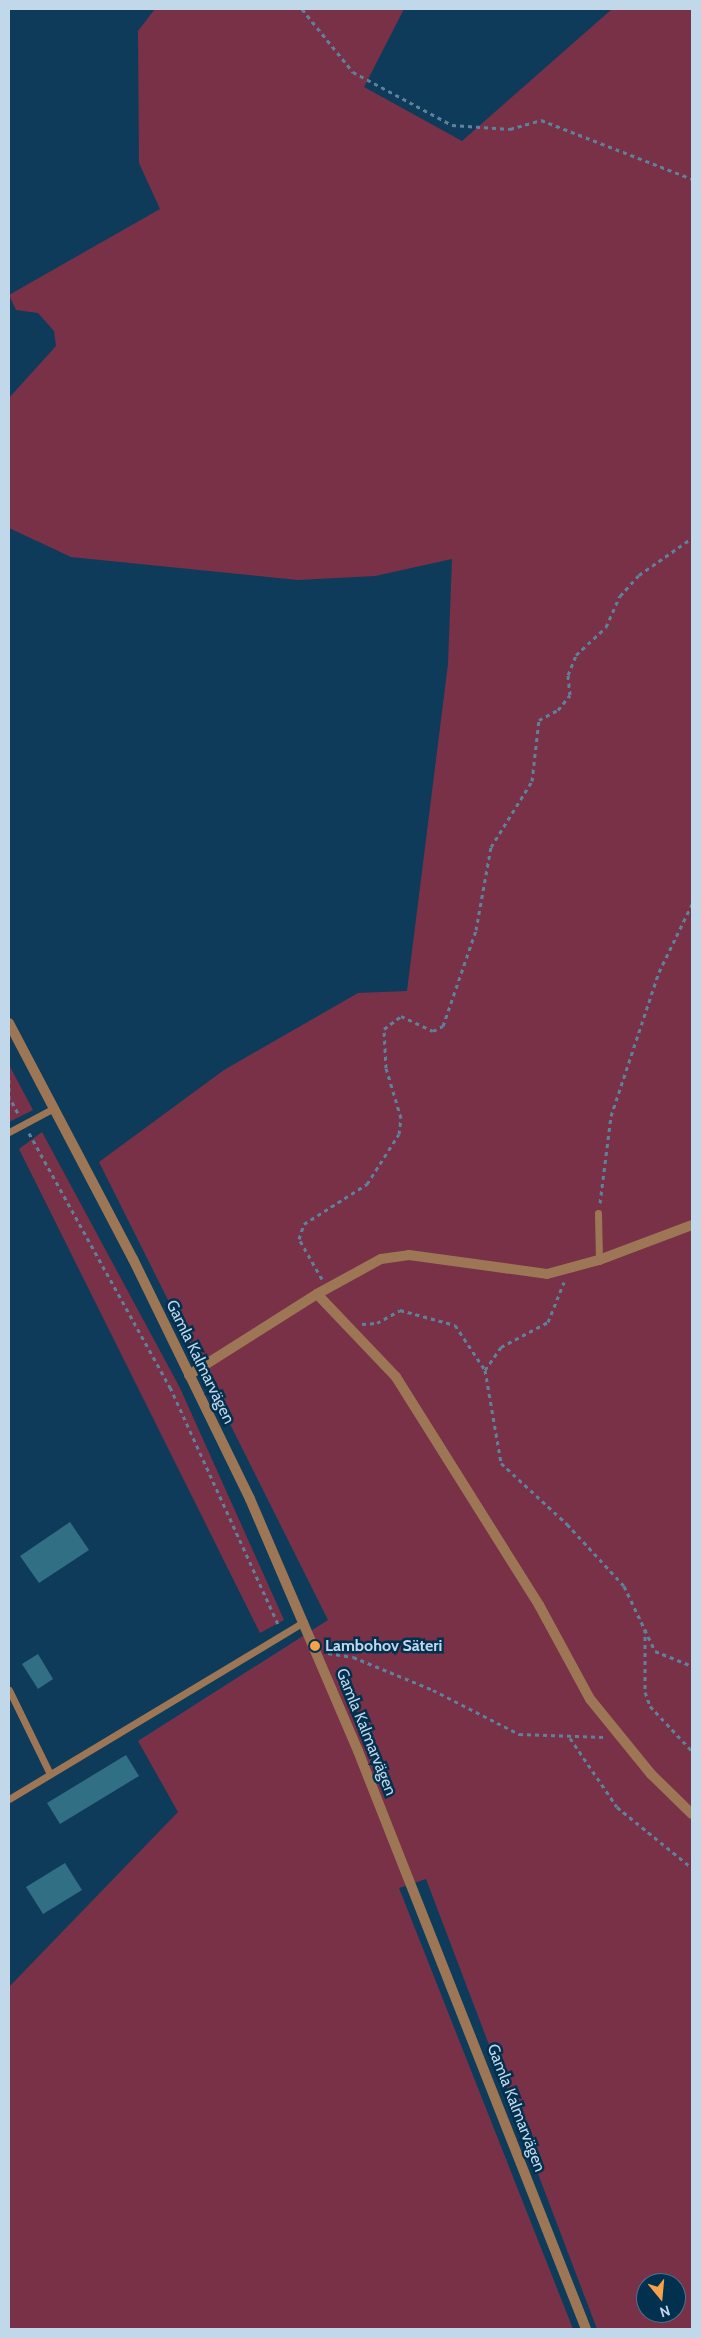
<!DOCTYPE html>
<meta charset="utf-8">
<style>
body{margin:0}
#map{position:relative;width:701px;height:2338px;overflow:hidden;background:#0f3b5a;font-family:Cabin,sans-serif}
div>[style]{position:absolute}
.green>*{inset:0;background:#793147}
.building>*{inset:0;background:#316f84}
.path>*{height:3px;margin-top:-1.5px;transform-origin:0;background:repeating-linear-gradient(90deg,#5f819b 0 4px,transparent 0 8px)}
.service>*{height:7px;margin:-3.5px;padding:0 3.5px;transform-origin:3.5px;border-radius:3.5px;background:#9d7755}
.minor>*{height:10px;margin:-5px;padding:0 5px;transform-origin:5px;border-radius:5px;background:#9d7755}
.tertiary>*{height:10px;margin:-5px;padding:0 5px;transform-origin:5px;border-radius:5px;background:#9d7755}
.dots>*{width:14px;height:14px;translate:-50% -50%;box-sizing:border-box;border:2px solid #02314f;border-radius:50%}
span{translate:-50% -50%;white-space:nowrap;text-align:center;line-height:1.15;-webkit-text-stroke:5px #02314f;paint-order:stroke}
.street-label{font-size:16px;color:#c1d7ea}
.poi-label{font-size:16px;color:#c1d7ea;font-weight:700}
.left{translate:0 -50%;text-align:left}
.frame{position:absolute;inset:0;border:10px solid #c1d7ea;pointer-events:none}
.north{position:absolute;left:636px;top:2273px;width:50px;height:50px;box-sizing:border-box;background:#02314f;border:1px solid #4e738d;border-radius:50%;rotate:163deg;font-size:14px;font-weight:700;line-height:20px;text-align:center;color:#c1d7ea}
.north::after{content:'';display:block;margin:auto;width:18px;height:22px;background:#f7a148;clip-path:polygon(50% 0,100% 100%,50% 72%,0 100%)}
</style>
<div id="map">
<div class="green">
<div style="clip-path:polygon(evenodd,155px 9px,404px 9px,364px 87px,462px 141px,612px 9px,692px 9px,692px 2329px,597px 2329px,426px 1879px,399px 1888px,573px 2329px,9px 2329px,9px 1987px,178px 1812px,138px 1741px,328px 1620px,99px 1162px,224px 1070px,358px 993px,407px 991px,448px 664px,452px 559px,375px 576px,298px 580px,71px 557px,9px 528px,9px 398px,56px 346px,54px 331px,38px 313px,16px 310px,9px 295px,160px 209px,139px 163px,138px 31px,155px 9px,646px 2283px,676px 2283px,676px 2313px,646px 2313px,646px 2283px)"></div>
<div style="clip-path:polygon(9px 1065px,33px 1110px,9px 1122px)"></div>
<div style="clip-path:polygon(42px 1132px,180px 1388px,284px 1620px,260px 1633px,19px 1149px)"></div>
</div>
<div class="building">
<div style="clip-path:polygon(70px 1522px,89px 1550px,39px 1583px,20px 1556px)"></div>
<div style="clip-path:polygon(38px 1654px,53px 1679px,38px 1689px,22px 1664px)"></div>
<div style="clip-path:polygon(126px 1755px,139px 1776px,60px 1824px,47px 1803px)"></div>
<div style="clip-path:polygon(65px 1863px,82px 1890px,43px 1914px,26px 1887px)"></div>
</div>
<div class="path">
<div style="left:302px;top:9px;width:81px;rotate:51deg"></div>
<div style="left:353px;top:72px;width:112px;rotate:28.2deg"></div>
<div style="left:452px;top:125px;width:58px;rotate:3.9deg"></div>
<div style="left:510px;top:129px;width:32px;rotate:-16deg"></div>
<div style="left:541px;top:120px;width:162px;rotate:21.3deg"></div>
<div style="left:9px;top:1080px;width:24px;rotate:90deg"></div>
<div style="left:12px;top:1102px;width:15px;rotate:62deg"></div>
<div style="left:29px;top:1133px;width:291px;rotate:61deg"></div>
<div style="left:170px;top:1387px;width:260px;rotate:65.5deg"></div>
<div style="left:600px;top:1203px;width:88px;rotate:-82.8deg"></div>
<div style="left:611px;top:1116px;width:152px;rotate:-71.6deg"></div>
<div style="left:659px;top:972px;width:76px;rotate:-64.1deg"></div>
<div style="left:322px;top:1279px;width:46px;rotate:-119.9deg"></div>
<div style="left:299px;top:1239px;width:16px;rotate:-72deg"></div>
<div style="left:304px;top:1224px;width:75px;rotate:-32.4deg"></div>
<div style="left:367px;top:1184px;width:59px;rotate:-57.4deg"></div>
<div style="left:399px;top:1134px;width:16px;rotate:-83deg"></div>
<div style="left:401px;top:1118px;width:52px;rotate:-106.7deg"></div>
<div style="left:386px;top:1068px;width:39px;rotate:-93deg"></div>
<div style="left:384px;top:1029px;width:21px;rotate:-37deg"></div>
<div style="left:401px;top:1016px;width:35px;rotate:25deg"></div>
<div style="left:433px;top:1031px;width:11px;rotate:-27deg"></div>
<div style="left:443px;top:1026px;width:102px;rotate:-71deg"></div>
<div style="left:476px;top:930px;width:84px;rotate:-79.8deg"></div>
<div style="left:491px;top:847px;width:78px;rotate:-58.2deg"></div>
<div style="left:532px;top:781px;width:61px;rotate:-83.5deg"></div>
<div style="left:539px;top:720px;width:21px;rotate:-28deg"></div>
<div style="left:558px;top:710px;width:19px;rotate:-51deg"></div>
<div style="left:570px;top:695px;width:20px;rotate:-96deg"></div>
<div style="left:568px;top:675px;width:22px;rotate:-68deg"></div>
<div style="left:576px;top:655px;width:41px;rotate:-43deg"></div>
<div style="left:606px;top:627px;width:34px;rotate:-66deg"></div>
<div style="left:620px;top:596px;width:28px;rotate:-48deg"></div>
<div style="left:639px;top:575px;width:65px;rotate:-34.9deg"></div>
<div style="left:362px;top:1324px;width:15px;rotate:-4deg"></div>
<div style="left:377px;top:1323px;width:26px;rotate:-29deg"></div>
<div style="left:400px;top:1310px;width:57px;rotate:15.3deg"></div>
<div style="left:455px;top:1325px;width:54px;rotate:56.3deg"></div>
<div style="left:485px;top:1370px;width:94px;rotate:80.2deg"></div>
<div style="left:501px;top:1463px;width:90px;rotate:42.7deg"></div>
<div style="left:567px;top:1524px;width:84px;rotate:47.4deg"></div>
<div style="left:624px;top:1586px;width:72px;rotate:64.5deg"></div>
<div style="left:655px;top:1651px;width:40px;rotate:22deg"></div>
<div style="left:485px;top:1370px;width:28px;rotate:-55deg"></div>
<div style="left:501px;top:1347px;width:53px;rotate:-28deg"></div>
<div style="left:548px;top:1322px;width:43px;rotate:-68.2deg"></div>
<div style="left:645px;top:1629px;width:63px;rotate:90deg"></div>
<div style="left:645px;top:1692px;width:15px;rotate:70deg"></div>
<div style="left:650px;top:1706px;width:62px;rotate:47deg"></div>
<div style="left:328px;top:1653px;width:25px;rotate:9deg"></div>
<div style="left:353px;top:1657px;width:87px;rotate:22.4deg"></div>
<div style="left:433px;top:1690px;width:97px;rotate:27.1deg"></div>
<div style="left:519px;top:1734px;width:85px;rotate:2deg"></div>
<div style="left:570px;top:1738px;width:83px;rotate:55.7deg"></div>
<div style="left:617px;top:1807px;width:97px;rotate:39.1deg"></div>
</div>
<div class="service">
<div style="left:9px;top:1132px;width:51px;rotate:-28.1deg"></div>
<div style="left:598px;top:1213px;width:47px;rotate:88.8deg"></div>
<div style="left:9px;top:1690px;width:93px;rotate:64deg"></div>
<div style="left:9px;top:1799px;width:344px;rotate:-31deg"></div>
</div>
<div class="minor">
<div style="left:317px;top:1294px;width:73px;rotate:-28.7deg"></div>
<div style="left:381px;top:1259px;width:28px;rotate:-8deg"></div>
<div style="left:409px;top:1255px;width:139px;rotate:7.8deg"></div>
<div style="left:547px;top:1274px;width:54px;rotate:-15.1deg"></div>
<div style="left:599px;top:1260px;width:99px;rotate:-20.6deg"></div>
<div style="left:189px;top:1375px;width:151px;rotate:-32.3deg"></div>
<div style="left:317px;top:1294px;width:115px;rotate:46.4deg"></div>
<div style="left:396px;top:1377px;width:269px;rotate:57.9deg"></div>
<div style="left:539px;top:1605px;width:107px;rotate:61.5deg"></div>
<div style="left:590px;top:1699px;width:97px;rotate:50.9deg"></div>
<div style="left:651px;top:1774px;width:57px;rotate:44.3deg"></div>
</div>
<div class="tertiary">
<div style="left:9px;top:1023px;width:267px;rotate:62.3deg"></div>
<div style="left:133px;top:1259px;width:267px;rotate:64deg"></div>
<div style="left:250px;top:1499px;width:274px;rotate:66.8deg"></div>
<div style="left:358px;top:1751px;width:621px;rotate:68.47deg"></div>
</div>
<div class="dots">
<div style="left:315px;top:1646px;background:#f7a148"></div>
</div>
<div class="street-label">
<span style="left:200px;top:1362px;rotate:64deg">Gamla Kalmarvägen</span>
<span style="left:366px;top:1732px;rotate:68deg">Gamla Kalmarvägen</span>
<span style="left:516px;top:2108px;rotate:69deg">Gamla Kalmarvägen</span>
</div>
<div class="poi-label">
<span class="left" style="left:325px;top:1646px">Lambohov Säteri</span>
</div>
<div class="frame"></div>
<div class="north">N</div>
</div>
